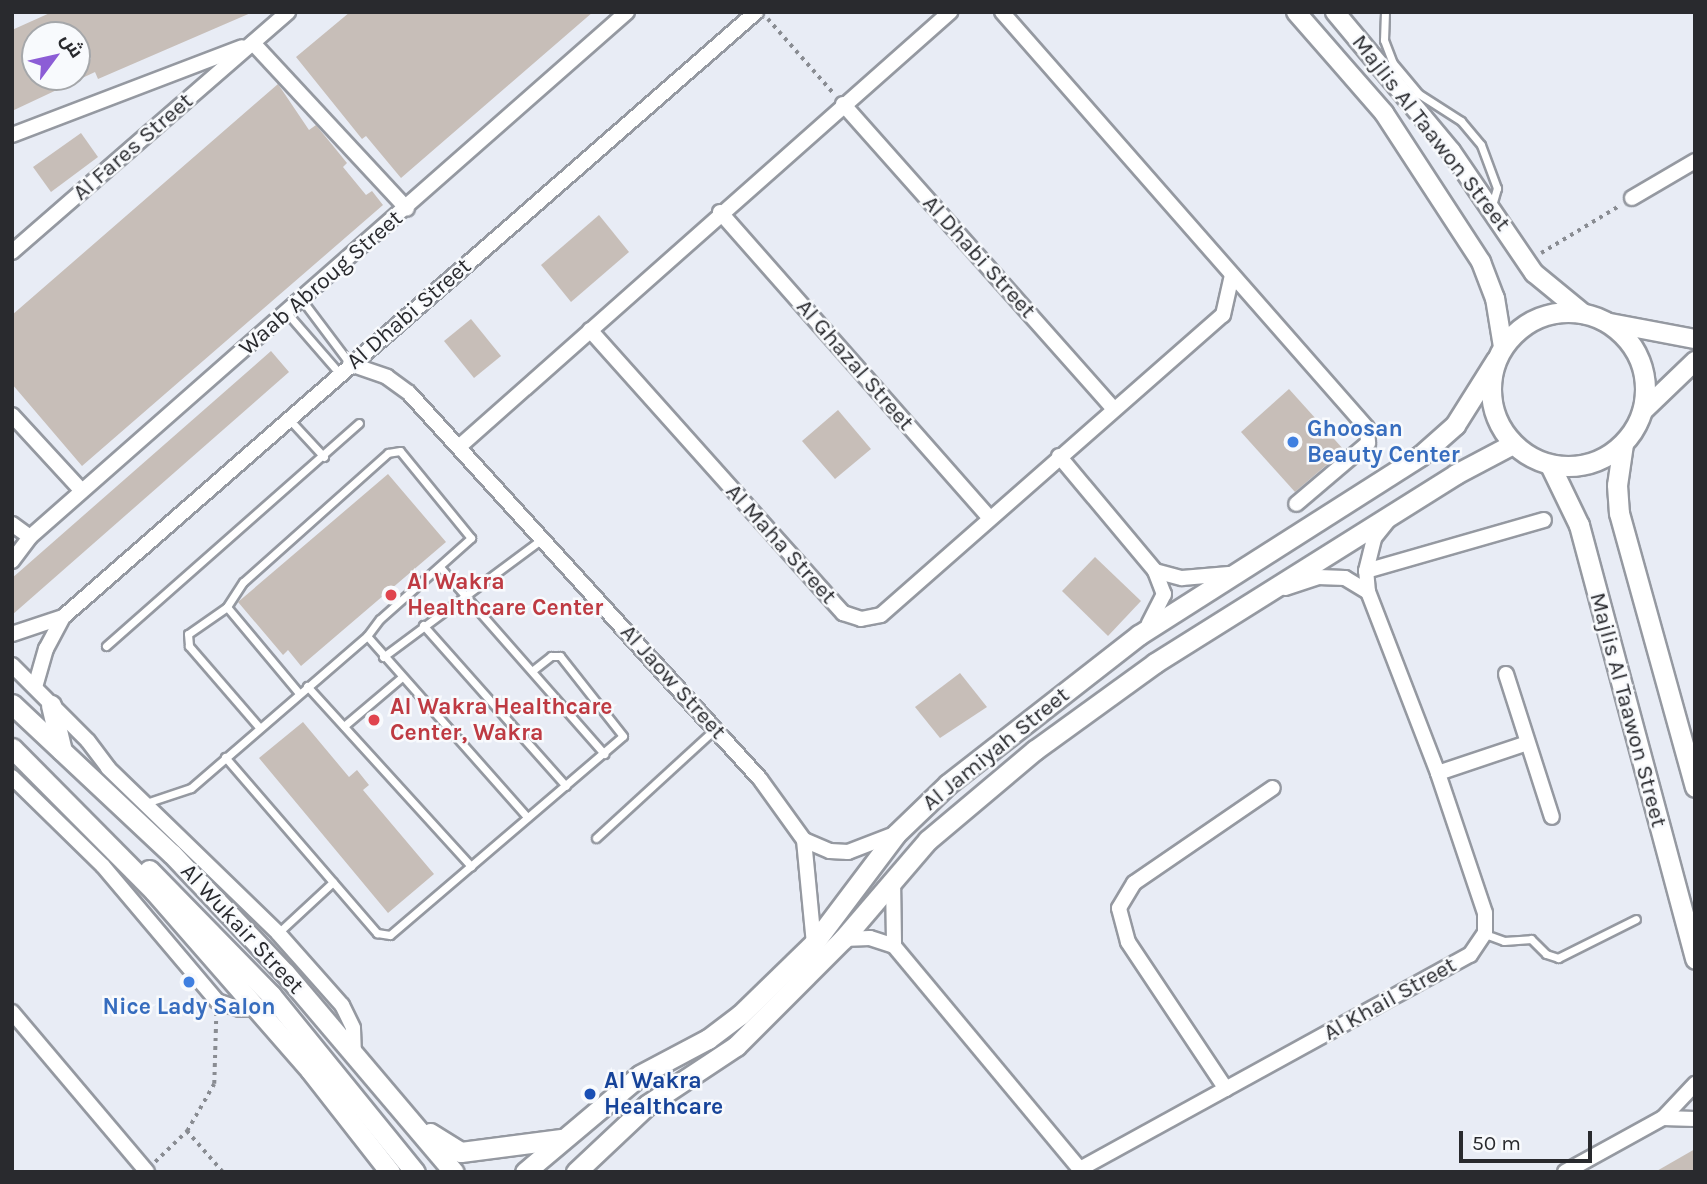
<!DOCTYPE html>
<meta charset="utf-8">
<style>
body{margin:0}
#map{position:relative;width:1707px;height:1184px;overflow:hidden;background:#e8ecf5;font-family:Karla,Cairo,sans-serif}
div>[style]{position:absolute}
.building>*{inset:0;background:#c7beb8}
.path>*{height:3.5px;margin-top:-1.75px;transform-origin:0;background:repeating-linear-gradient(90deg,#898c92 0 3.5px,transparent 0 8.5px)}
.roads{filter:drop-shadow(2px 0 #9599a1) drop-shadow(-2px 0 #9599a1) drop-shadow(0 2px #9599a1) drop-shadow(0 -2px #9599a1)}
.service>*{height:7px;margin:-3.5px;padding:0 3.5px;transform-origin:3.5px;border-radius:3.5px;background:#fff}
.minor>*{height:14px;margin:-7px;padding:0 7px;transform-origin:7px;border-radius:7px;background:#fff}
.tertiary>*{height:18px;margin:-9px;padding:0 9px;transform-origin:9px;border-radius:9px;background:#fff}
.secondary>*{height:19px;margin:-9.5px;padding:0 9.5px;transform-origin:9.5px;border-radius:9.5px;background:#fff}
.secondary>.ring{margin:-9.5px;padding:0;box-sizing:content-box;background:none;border:19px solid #fff;border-radius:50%}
.dots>*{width:19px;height:19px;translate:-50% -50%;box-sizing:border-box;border:4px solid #f8fafd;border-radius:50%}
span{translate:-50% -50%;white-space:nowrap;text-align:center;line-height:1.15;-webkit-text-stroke:5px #f8fafd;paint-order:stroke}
.street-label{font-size:23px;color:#292a2e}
.shop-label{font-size:23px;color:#366cbe;font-weight:700}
.left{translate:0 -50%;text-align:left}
.health-label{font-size:23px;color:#be3a42;font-weight:700}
.transit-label{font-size:23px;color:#164399;font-weight:700}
.frame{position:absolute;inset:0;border:14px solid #292a2e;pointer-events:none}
.north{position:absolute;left:21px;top:21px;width:70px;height:70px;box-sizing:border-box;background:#f8fafd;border:2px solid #a5a7aa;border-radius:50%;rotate:57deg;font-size:19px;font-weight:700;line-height:28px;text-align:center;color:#292a2e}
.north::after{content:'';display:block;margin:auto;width:24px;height:32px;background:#8c5dd6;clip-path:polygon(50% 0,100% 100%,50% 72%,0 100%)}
.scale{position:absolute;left:1459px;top:1131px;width:133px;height:32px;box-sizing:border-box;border:4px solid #292a2e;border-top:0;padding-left:9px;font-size:21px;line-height:24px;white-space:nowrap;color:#292a2e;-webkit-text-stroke:5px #f8fafd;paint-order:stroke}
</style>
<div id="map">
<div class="building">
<div style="clip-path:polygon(evenodd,52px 12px,253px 12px,98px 79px,95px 72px,12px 111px,12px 30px,52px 12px,35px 35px,80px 35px,91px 59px,77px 65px,77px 77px,35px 77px,35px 35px)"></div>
<div style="clip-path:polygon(350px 12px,593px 12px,401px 178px,366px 136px,362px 139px,296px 57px)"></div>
<div style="clip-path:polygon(278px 84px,309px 130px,316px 125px,347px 163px,343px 167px,366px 195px,372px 191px,383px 205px,82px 466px,12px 384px,12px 315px)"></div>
<div style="clip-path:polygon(81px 133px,98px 157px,51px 192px,33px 167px)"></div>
<div style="clip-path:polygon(599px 215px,629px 252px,571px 302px,541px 265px)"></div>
<div style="clip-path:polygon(471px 319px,501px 356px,474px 378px,444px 341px)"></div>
<div style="clip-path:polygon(271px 351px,289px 372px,12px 615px,12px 578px,19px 572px)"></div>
<div style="clip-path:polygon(1289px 389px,1344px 450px,1295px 492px,1241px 432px)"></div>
<div style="clip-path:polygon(838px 410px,871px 449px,835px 479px,802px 441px)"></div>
<div style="clip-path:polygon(388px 474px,446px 542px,301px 666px,288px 650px,283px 655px,238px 602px)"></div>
<div style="clip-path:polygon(1095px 557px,1141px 601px,1108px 636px,1062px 591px)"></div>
<div style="clip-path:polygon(960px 673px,987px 707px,940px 738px,915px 707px)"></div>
<div style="clip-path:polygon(303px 722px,349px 777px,357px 770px,369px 785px,363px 790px,434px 874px,388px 913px,259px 758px)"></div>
<div style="clip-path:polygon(1695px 1149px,1695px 1172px,1655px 1172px)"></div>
</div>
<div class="path">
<div style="left:768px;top:19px;width:101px;rotate:48.6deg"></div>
<div style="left:1541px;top:253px;width:93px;rotate:-31deg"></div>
<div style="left:187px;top:1131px;width:55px;rotate:48.7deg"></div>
<div style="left:155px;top:1162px;width:45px;rotate:-44.1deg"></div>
<div style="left:187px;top:1131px;width:54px;rotate:-60.1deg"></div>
<div style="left:214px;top:1084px;width:69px;rotate:-88.3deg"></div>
</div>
<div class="roads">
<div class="service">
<div style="left:1385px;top:12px;width:28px;rotate:92deg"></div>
<div style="left:1384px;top:40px;width:25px;rotate:69deg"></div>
<div style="left:1393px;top:63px;width:40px;rotate:50deg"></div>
<div style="left:1419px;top:94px;width:50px;rotate:32.7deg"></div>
<div style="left:1461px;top:121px;width:31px;rotate:50deg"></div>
<div style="left:1481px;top:145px;width:46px;rotate:69.6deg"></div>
<div style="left:1497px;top:188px;width:19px;rotate:106deg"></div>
<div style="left:302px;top:300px;width:80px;rotate:53.1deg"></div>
<div style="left:287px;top:313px;width:81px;rotate:49deg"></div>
<div style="left:288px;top:418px;width:53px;rotate:47.3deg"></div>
<div style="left:440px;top:567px;width:249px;rotate:48.7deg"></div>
<div style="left:227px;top:607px;width:112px;rotate:50.1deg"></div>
<div style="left:423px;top:625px;width:215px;rotate:48.4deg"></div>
<div style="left:367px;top:636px;width:242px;rotate:48.5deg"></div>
<div style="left:106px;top:646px;width:337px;rotate:-41.4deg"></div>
<div style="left:383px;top:657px;width:199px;rotate:-36.6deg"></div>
<div style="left:307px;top:686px;width:244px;rotate:47.7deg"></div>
<div style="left:344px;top:726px;width:76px;rotate:-40.2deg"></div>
<div style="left:225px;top:757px;width:233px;rotate:49.2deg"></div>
<div style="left:377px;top:933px;width:13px;rotate:9deg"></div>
<div style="left:390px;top:935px;width:306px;rotate:-40.5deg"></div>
<div style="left:623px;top:736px;width:102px;rotate:-128.2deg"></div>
<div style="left:560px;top:656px;width:9px;rotate:180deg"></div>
<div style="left:551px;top:656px;width:23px;rotate:142deg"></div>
<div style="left:146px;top:803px;width:47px;rotate:-18.4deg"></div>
<div style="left:191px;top:788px;width:233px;rotate:-40.8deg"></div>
<div style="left:367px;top:636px;width:21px;rotate:-53deg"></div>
<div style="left:380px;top:619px;width:122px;rotate:-41.7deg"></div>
<div style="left:471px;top:538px;width:112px;rotate:-129.2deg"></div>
<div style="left:400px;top:451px;width:12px;rotate:171deg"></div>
<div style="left:388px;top:453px;width:194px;rotate:138.3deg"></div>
<div style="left:243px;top:582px;width:30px;rotate:123deg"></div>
<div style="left:227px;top:607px;width:47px;rotate:145.3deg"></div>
<div style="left:188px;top:634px;width:12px;rotate:85deg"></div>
<div style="left:189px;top:646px;width:107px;rotate:49.2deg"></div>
<div style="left:596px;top:838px;width:161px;rotate:-42.5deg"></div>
<div style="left:278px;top:933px;width:75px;rotate:-42.8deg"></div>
<div style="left:1485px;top:934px;width:20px;rotate:20deg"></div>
<div style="left:1504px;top:941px;width:27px;rotate:-4deg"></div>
<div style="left:1531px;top:939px;width:21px;rotate:45deg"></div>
<div style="left:1546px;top:954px;width:13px;rotate:18deg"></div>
<div style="left:1558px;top:958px;width:87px;rotate:-26.6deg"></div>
</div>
<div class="minor">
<div style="left:1002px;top:12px;width:553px;rotate:48.74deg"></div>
<div style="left:1367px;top:428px;width:15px;rotate:86deg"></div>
<div style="left:1368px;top:443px;width:94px;rotate:139.7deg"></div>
<div style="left:253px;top:43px;width:226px;rotate:47.1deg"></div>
<div style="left:843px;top:104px;width:408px;rotate:48.4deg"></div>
<div style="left:12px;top:135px;width:246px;rotate:-20.9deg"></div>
<div style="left:1632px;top:198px;width:73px;rotate:-30.4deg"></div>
<div style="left:720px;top:212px;width:408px;rotate:48.6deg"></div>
<div style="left:12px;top:252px;width:366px;rotate:-41deg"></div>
<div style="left:590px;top:330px;width:380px;rotate:48.2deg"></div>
<div style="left:843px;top:613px;width:19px;rotate:18deg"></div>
<div style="left:861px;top:619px;width:20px;rotate:-11deg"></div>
<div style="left:881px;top:615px;width:455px;rotate:-41.3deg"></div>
<div style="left:1223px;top:315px;width:41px;rotate:-77.3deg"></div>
<div style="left:350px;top:364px;width:39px;rotate:19deg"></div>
<div style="left:387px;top:377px;width:27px;rotate:36deg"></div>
<div style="left:409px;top:393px;width:522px;rotate:47.72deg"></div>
<div style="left:760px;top:779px;width:75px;rotate:54.2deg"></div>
<div style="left:804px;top:840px;width:103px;rotate:84.5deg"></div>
<div style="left:12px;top:415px;width:103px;rotate:47.4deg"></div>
<div style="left:460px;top:446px;width:655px;rotate:-41.53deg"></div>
<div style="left:1059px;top:456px;width:150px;rotate:50.1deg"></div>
<div style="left:1155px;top:571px;width:25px;rotate:69deg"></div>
<div style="left:1164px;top:594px;width:34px;rotate:117deg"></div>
<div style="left:12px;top:524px;width:22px;rotate:36deg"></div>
<div style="left:30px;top:537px;width:795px;rotate:-41.33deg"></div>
<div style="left:12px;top:561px;width:30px;rotate:-53deg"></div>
<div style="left:1155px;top:571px;width:28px;rotate:15deg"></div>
<div style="left:1182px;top:578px;width:47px;rotate:-4.9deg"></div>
<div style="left:1366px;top:571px;width:185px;rotate:-16deg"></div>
<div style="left:1285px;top:588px;width:35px;rotate:-18deg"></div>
<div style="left:1318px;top:577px;width:27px;rotate:2deg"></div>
<div style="left:1345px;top:578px;width:27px;rotate:31deg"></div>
<div style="left:12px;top:634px;width:54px;rotate:-18.4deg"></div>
<div style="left:12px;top:665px;width:107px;rotate:45deg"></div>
<div style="left:88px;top:741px;width:34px;rotate:53deg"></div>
<div style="left:108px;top:768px;width:237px;rotate:44.1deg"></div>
<div style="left:278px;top:933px;width:96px;rotate:48.4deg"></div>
<div style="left:342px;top:1005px;width:25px;rotate:64deg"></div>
<div style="left:353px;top:1028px;width:28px;rotate:88deg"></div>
<div style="left:1506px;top:674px;width:150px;rotate:72.2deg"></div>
<div style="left:35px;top:687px;width:40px;rotate:-74deg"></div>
<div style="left:46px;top:649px;width:36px;rotate:-62deg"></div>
<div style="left:63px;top:617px;width:920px;rotate:-41.12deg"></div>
<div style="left:1438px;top:773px;width:94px;rotate:-18.6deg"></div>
<div style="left:12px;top:777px;width:127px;rotate:44.4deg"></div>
<div style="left:103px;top:866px;width:177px;rotate:49.8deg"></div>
<div style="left:217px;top:1001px;width:24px;rotate:19deg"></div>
<div style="left:240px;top:1009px;width:16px;rotate:-4deg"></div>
<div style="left:804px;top:840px;width:28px;rotate:23deg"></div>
<div style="left:830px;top:851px;width:18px;rotate:3deg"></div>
<div style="left:848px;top:852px;width:50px;rotate:-21deg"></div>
<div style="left:893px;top:879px;width:67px;rotate:89.1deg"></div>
<div style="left:843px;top:939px;width:27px;rotate:-2deg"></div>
<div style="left:870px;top:938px;width:25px;rotate:18deg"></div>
<div style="left:894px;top:946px;width:294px;rotate:50.2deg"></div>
<div style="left:12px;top:1012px;width:209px;rotate:49.8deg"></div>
<div style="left:1226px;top:1089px;width:177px;rotate:-123.7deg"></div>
<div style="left:1128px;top:942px;width:35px;rotate:-105deg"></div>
<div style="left:1119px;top:908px;width:29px;rotate:-59deg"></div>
<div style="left:1134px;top:883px;width:168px;rotate:-34.4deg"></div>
<div style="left:1663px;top:1118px;width:32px;rotate:2deg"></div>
<div style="left:1080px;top:1169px;width:445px;rotate:-28.8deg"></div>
<div style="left:1470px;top:955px;width:27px;rotate:-56deg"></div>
<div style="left:1485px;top:933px;width:20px;rotate:-90deg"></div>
<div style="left:1485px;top:913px;width:148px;rotate:-108.6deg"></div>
<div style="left:1438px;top:773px;width:194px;rotate:-111.1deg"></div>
<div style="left:1368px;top:592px;width:21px;rotate:-95deg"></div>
<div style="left:1366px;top:571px;width:34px;rotate:-76deg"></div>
<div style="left:1374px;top:538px;width:22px;rotate:-51deg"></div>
<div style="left:1565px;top:1172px;width:112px;rotate:-28.9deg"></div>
<div style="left:1663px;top:1118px;width:47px;rotate:-46.7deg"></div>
</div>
<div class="tertiary">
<div style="left:1296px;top:12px;width:134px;rotate:48.9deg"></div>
<div style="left:1384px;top:113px;width:178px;rotate:56.9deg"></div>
<div style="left:1481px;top:262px;width:39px;rotate:69deg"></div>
<div style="left:1495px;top:298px;width:50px;rotate:80.7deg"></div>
<div style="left:1335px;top:12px;width:181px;rotate:50.2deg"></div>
<div style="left:1451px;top:151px;width:148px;rotate:55.8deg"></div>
<div style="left:1534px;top:273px;width:65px;rotate:39.4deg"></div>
<div style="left:1605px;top:322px;width:92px;rotate:10.7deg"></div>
<div style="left:1642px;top:412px;width:74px;rotate:-43.9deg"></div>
</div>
<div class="secondary">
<div class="ring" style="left:1491px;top:312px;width:135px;height:135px"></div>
<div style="left:1623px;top:444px;width:41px;rotate:98.3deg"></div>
<div style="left:1617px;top:485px;width:28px;rotate:86deg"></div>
<div style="left:1619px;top:513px;width:284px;rotate:74.5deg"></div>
<div style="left:1550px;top:465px;width:67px;rotate:64.2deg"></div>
<div style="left:1579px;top:525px;width:449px;rotate:75deg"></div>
<div style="left:12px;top:704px;width:219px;rotate:43.2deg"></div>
<div style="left:172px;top:854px;width:164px;rotate:46.5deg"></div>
<div style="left:285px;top:973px;width:261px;rotate:49.7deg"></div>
<div style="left:51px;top:705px;width:47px;rotate:76.6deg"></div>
<div style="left:12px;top:748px;width:202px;rotate:45.2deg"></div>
<div style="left:154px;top:891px;width:237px;rotate:48.9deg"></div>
<div style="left:310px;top:1070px;width:130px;rotate:51.9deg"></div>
<div style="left:149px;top:870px;width:175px;rotate:45.7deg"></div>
<div style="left:271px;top:995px;width:228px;rotate:50.9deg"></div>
<div style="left:430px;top:1133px;width:36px;rotate:32deg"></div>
<div style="left:461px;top:1152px;width:101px;rotate:-7.4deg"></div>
<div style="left:525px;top:1172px;width:150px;rotate:-40.1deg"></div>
<div style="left:640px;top:1075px;width:77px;rotate:-27.9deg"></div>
<div style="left:708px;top:1039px;width:40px;rotate:-37deg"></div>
<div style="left:740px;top:1015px;width:103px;rotate:-44.2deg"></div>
<div style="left:814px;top:943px;width:136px;rotate:-53deg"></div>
<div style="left:896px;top:834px;width:72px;rotate:-43.9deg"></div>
<div style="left:948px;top:784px;width:242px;rotate:-38deg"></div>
<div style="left:1139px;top:635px;width:333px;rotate:-32.5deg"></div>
<div style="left:1420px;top:456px;width:47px;rotate:-41.5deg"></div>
<div style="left:1455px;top:425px;width:77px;rotate:-57.8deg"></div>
<div style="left:576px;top:1172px;width:98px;rotate:-43.3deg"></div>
<div style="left:647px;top:1105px;width:107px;rotate:-33.5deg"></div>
<div style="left:736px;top:1046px;width:151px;rotate:-45deg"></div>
<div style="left:843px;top:939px;width:130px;rotate:-49.4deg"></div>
<div style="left:928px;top:840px;width:140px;rotate:-40.1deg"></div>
<div style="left:1035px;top:750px;width:148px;rotate:-35.9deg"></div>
<div style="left:1155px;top:663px;width:355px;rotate:-32.1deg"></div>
<div style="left:1456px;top:474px;width:64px;rotate:-27.8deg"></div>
</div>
</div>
<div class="dots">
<div style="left:1293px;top:442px;background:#3f7fe0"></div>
<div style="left:391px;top:595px;background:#e0444e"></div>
<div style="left:374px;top:720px;background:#e0444e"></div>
<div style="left:189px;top:982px;background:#3f7fe0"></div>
<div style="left:590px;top:1094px;background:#1a4fb4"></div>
</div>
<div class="street-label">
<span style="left:1431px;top:133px;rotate:52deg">Majlis Al Taawon Street</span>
<span style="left:133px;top:147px;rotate:-41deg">Al Fares Street</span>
<span style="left:979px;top:257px;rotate:48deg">Al Dhabi Street</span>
<span style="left:321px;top:283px;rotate:-41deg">Waab Abroug Street</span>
<span style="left:409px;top:314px;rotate:-41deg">Al Dhabi Street</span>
<span style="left:855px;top:365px;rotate:49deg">Al Ghazal Street</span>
<span style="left:781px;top:544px;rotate:48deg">Al Maha Street</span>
<span style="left:673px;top:682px;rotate:48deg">Al Jaow Street</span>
<span style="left:1628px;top:710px;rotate:75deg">Majlis Al Taawon Street</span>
<span style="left:996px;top:749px;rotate:-39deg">Al Jamiyah Street</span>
<span style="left:242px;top:929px;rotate:47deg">Al Wukair Street</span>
<span style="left:1390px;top:999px;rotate:-29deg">Al Khail Street</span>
</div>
<div class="shop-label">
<span class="left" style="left:1307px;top:442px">Ghoosan<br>Beauty Center</span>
<span style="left:189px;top:1007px">Nice Lady Salon</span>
</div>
<div class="health-label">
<span class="left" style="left:407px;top:595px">Al Wakra<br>Healthcare Center</span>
<span class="left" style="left:390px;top:720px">Al Wakra Healthcare<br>Center, Wakra</span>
</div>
<div class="transit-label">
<span class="left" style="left:604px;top:1094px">Al Wakra<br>Healthcare</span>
</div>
<div class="frame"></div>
<div class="north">ش</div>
<div class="scale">50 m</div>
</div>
